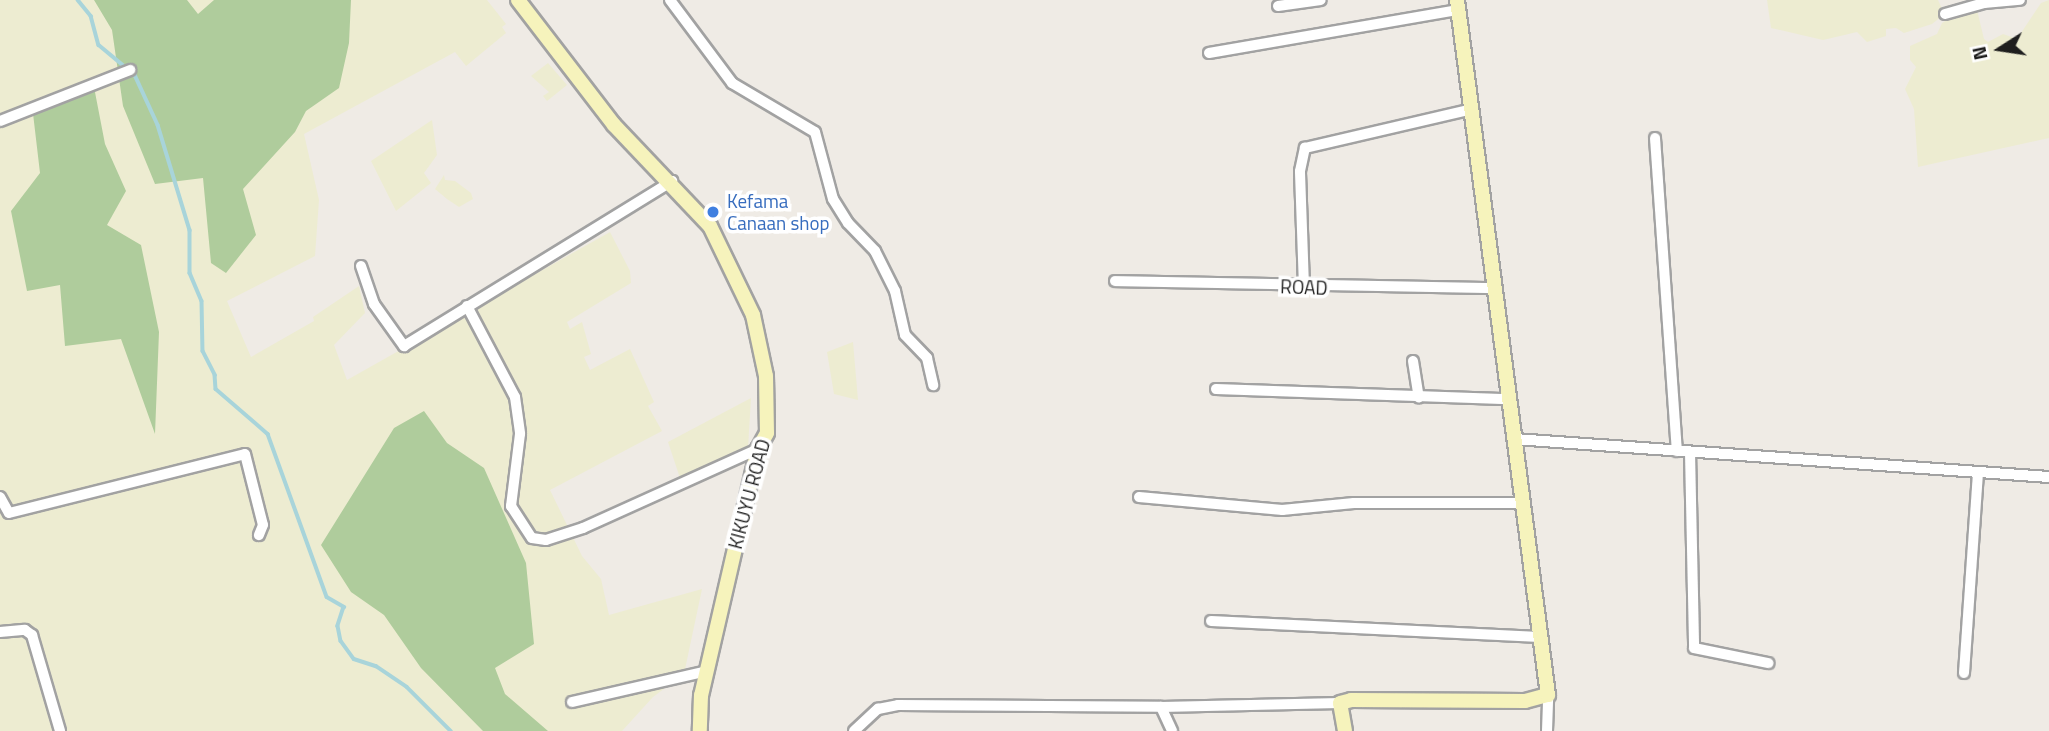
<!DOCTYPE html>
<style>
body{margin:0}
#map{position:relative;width:2049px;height:731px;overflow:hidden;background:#efebe5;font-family:"Titillium Web",sans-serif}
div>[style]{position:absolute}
.farmland>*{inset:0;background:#edecd1}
.forest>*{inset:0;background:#afcc9c}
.stream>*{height:3.5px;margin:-1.75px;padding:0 1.75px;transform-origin:1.75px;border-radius:1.75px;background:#a8d4da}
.roads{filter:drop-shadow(2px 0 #a2a2a2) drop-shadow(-2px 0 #a2a2a2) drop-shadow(0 2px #a2a2a2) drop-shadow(0 -2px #a2a2a2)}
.street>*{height:10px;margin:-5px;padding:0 5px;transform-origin:5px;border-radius:5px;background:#fff}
.secondary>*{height:14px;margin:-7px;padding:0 7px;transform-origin:7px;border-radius:7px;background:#f6f3bc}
.dots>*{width:19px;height:19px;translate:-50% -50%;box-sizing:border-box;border:4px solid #fff;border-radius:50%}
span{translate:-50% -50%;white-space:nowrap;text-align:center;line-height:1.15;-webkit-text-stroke:7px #fff;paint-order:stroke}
.shop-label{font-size:19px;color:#366cbe}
.left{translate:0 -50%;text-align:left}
.street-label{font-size:19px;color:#1e1e1e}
.north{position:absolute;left:1965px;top:14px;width:70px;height:70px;-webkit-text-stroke:5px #fff;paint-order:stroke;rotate:258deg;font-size:19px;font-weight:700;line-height:28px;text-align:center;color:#1e1e1e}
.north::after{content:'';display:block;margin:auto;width:24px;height:32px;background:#1e1e1e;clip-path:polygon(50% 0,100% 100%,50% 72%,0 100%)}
</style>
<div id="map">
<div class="farmland">
<div style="clip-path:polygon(0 0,487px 0,506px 24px,502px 27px,506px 33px,466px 66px,455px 52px,304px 134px,319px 200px,315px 256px,227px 301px,251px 357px,314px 321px,313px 317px,359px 286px,365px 313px,334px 345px,347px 380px,610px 232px,630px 271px,631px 283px,567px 322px,570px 329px,582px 322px,591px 354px,584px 357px,590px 370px,630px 349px,654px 402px,648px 406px,662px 431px,550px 490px,582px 556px,601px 579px,609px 615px,702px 589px,684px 674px,653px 697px,622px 731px,0 731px)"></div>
<div style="clip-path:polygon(1767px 0,1938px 0,1942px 9px,1942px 16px,1932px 24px,1904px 33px,1896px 28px,1886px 29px,1886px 36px,1867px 42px,1857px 32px,1823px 40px,1771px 28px)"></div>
<div style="clip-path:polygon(2049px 0,2049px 138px,1918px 167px,1914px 109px,1905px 89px,1916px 67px,1910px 60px,1910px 46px,1937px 34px,1942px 23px,1958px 13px,1977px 10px,1984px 39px,1988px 42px,2003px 34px,2017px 39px,2041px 3px)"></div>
<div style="clip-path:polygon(548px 63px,567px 85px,547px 101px,543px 96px,549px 92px,531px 76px)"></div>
<div style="clip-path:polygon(432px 120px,437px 155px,424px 173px,431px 183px,396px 211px,371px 161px)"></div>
<div style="clip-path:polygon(444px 175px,445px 180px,455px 181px,471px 193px,473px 199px,459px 207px,447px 199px,435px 189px)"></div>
<div style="clip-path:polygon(853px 342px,858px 400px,834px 394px,827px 352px)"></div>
<div style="clip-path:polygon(751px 398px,748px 448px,680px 478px,668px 442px)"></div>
</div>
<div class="forest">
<div style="clip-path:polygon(94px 0,187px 0,198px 14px,214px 0,351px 0,349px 43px,339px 88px,306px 111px,295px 132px,243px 189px,256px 235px,226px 273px,211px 263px,203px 178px,155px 184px,123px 106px,112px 30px)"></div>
<div style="clip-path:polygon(94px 87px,105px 144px,126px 191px,107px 225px,141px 245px,159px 332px,155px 434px,121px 339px,65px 346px,60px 285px,27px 291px,11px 211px,40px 173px,32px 105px)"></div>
<div style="clip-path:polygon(424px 411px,447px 443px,484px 468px,526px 563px,534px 644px,495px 668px,505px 694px,548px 731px,483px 731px,421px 668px,384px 615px,351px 592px,321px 545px,394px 428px)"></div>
</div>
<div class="stream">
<div style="left:78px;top:0;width:21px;rotate:51deg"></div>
<div style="left:91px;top:16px;width:30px;rotate:75deg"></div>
<div style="left:99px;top:45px;width:47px;rotate:39.8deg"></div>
<div style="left:135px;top:75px;width:55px;rotate:65.3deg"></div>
<div style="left:158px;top:125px;width:110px;rotate:73.1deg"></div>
<div style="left:190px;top:230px;width:43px;rotate:90deg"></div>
<div style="left:190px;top:273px;width:30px;rotate:67deg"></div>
<div style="left:202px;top:301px;width:50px;rotate:88.9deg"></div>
<div style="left:203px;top:351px;width:27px;rotate:63deg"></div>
<div style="left:215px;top:375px;width:14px;rotate:86deg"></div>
<div style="left:216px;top:389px;width:69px;rotate:40.9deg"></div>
<div style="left:268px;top:434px;width:173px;rotate:70.1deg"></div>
<div style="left:327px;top:597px;width:20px;rotate:30deg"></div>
<div style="left:344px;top:607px;width:20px;rotate:108deg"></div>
<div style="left:338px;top:626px;width:15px;rotate:79deg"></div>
<div style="left:341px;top:641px;width:22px;rotate:54deg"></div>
<div style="left:354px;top:659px;width:23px;rotate:18deg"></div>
<div style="left:376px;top:666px;width:37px;rotate:34deg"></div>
<div style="left:407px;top:687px;width:62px;rotate:45deg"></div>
</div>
<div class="roads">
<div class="street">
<div style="left:670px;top:0;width:104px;rotate:53.2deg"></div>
<div style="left:732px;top:83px;width:96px;rotate:30.6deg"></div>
<div style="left:815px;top:132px;width:69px;rotate:75deg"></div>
<div style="left:833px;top:199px;width:28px;rotate:58deg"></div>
<div style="left:848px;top:223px;width:39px;rotate:46deg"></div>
<div style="left:875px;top:251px;width:45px;rotate:63.4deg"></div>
<div style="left:895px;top:291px;width:45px;rotate:77.2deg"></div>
<div style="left:905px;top:335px;width:32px;rotate:46deg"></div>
<div style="left:927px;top:358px;width:28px;rotate:77deg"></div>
<div style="left:1278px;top:6px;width:43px;rotate:-7.9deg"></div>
<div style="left:1945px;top:14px;width:41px;rotate:-15.8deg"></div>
<div style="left:1984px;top:3px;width:36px;rotate:-5deg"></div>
<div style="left:1209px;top:53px;width:253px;rotate:-9.8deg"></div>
<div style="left:0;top:121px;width:140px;rotate:-21.4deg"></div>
<div style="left:1655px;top:138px;width:314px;rotate:86deg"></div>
<div style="left:361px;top:266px;width:40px;rotate:71.1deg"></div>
<div style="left:374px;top:304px;width:52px;rotate:54.5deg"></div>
<div style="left:404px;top:346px;width:315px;rotate:-31.6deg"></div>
<div style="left:1115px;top:281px;width:379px;rotate:1.1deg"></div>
<div style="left:1304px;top:287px;width:116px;rotate:-92deg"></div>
<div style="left:1300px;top:171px;width:24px;rotate:-78deg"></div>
<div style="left:1305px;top:148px;width:171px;rotate:-13.1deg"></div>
<div style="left:467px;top:306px;width:103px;rotate:62.2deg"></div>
<div style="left:515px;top:397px;width:37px;rotate:82deg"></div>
<div style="left:520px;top:434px;width:73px;rotate:97.1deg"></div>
<div style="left:511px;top:506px;width:38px;rotate:57deg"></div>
<div style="left:532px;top:538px;width:14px;rotate:8deg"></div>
<div style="left:546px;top:540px;width:39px;rotate:-18deg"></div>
<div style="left:583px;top:528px;width:192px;rotate:-24.3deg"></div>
<div style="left:1413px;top:361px;width:37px;rotate:81deg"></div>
<div style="left:1216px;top:389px;width:293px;rotate:2deg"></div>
<div style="left:1515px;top:439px;width:535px;rotate:4.07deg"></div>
<div style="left:1690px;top:452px;width:196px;rotate:88.8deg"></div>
<div style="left:1694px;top:648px;width:76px;rotate:11.5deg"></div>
<div style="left:0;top:497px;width:18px;rotate:61deg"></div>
<div style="left:9px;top:513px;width:243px;rotate:-14deg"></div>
<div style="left:245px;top:454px;width:73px;rotate:75.8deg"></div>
<div style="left:263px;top:525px;width:11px;rotate:112deg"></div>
<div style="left:1139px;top:497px;width:144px;rotate:5.2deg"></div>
<div style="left:1282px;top:510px;width:72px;rotate:-5.6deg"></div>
<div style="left:1354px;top:503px;width:170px"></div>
<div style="left:1211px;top:621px;width:329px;rotate:2.8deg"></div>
<div style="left:0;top:632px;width:25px;rotate:-5deg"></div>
<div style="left:25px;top:630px;width:9px;rotate:36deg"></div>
<div style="left:32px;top:635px;width:100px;rotate:73.7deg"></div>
<div style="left:1964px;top:673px;width:201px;rotate:-86deg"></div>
<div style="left:572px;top:702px;width:139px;rotate:-12.9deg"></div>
<div style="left:1161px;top:707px;width:26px;rotate:65deg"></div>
<div style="left:854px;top:731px;width:33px;rotate:-43deg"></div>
<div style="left:878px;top:709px;width:20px;rotate:-11deg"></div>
<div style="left:898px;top:705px;width:263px;rotate:0.4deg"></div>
<div style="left:1161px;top:707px;width:179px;rotate:-1.3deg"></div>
<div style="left:1547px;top:731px;width:36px;rotate:-88deg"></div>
</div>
<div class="secondary">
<div style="left:518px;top:0;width:158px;rotate:52.5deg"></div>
<div style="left:614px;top:125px;width:139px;rotate:46.5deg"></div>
<div style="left:710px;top:226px;width:99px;rotate:64.2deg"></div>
<div style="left:753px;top:315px;width:62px;rotate:78deg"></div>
<div style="left:766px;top:376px;width:57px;rotate:89deg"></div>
<div style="left:767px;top:433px;width:18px;rotate:119deg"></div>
<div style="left:758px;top:449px;width:253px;rotate:103deg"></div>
<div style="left:701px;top:695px;width:36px;rotate:92deg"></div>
<div style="left:1345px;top:731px;width:28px;rotate:-100deg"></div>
<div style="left:1340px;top:703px;width:11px;rotate:-15deg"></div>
<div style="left:1351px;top:700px;width:174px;rotate:0.3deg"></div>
<div style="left:1525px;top:701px;width:24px;rotate:-15deg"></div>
<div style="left:1548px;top:695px;width:701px;rotate:-97.46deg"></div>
</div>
</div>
<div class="dots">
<div style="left:713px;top:212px;background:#3f7fe0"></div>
</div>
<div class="shop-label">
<span class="left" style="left:727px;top:212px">Kefama<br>Canaan shop</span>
</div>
<div class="street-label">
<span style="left:1304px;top:287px;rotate:2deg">ROAD</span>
<span style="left:749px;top:494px;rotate:-75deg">KIKUYU ROAD</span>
</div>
<div class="north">N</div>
</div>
